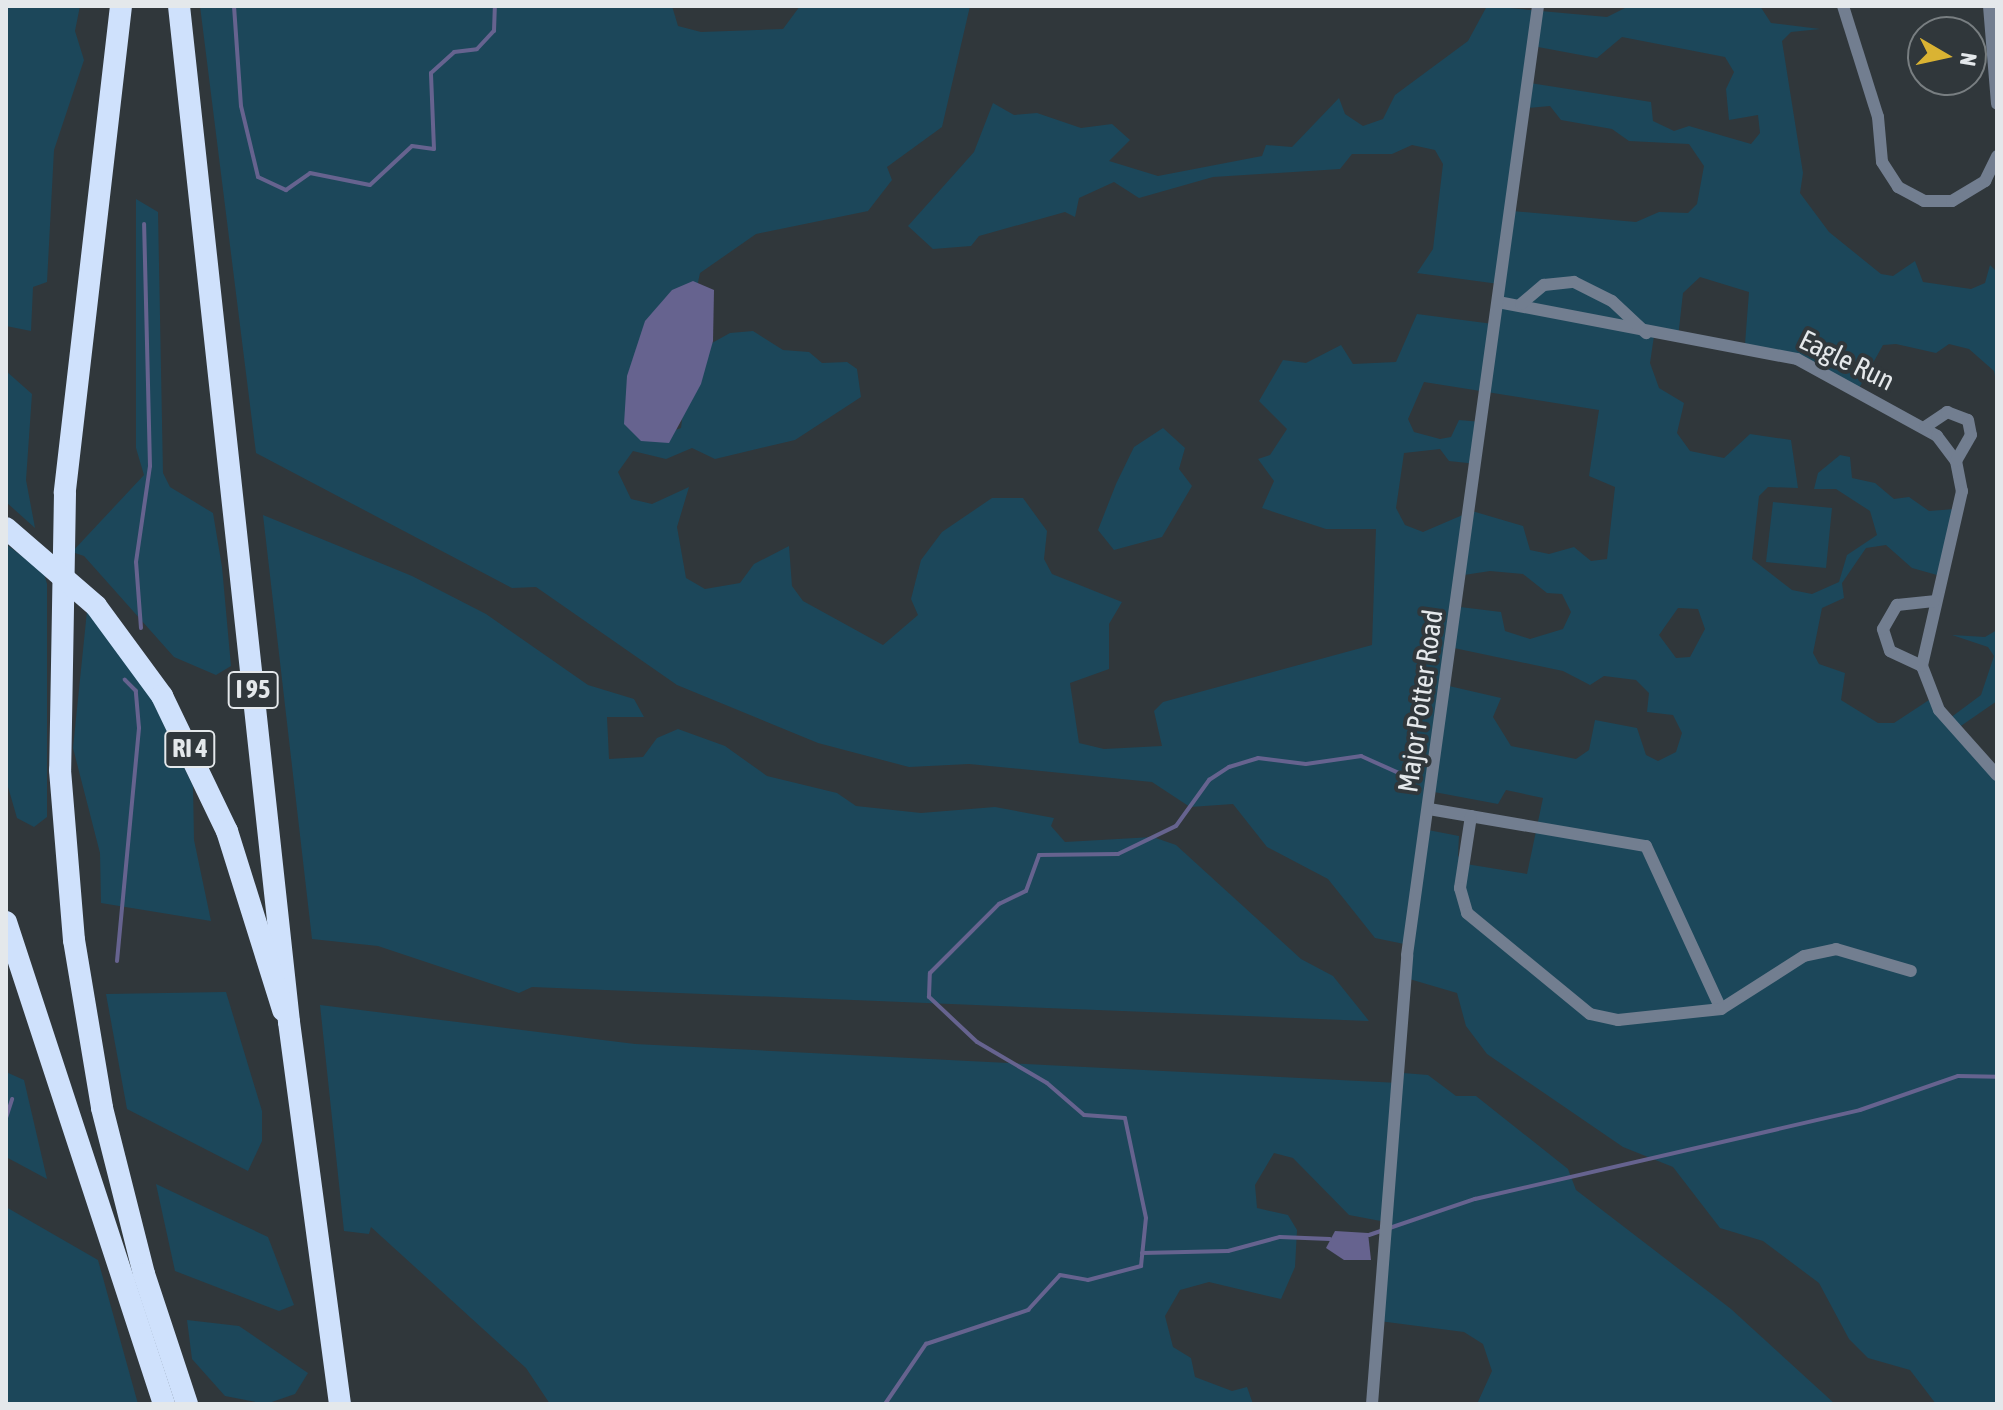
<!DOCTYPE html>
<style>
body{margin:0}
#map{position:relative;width:2003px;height:1410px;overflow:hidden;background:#30373b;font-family:"Asap Condensed",sans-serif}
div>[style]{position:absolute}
.green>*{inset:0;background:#1c475a}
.water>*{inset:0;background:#66638f}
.stream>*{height:4px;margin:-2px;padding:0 2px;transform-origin:2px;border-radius:2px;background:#66638f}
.street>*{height:12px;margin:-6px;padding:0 6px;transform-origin:6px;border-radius:6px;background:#727e90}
.highway>*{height:22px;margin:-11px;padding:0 11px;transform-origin:11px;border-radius:11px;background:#cfe1fc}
span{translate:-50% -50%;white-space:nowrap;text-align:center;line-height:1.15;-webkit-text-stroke:8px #30373b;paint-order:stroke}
.shield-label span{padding:2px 6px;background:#30373b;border:2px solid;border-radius:6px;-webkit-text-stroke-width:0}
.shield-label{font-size:26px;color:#e4e8eb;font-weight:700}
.street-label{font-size:28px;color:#e4e8eb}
.frame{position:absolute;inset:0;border:8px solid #e4e8eb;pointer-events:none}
.north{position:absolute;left:1907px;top:16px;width:80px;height:80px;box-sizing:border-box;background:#30373b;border:2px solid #787e81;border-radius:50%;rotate:99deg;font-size:22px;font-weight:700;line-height:32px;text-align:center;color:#e4e8eb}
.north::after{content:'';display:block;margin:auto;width:28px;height:36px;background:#dab333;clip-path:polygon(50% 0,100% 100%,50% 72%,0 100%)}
</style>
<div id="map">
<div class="green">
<div style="clip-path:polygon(6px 6px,80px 6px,75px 31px,84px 60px,54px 150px,47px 282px,33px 287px,31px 331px,6px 326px)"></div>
<div style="clip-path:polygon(evenodd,200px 6px,672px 6px,678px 26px,701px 32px,783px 29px,800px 6px,970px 6px,942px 127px,887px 167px,892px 180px,868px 211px,756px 234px,700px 273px,665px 434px,681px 428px,685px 395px,712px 343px,730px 333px,753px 331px,783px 350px,809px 352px,822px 363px,847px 362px,857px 369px,861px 397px,795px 440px,715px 459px,692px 448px,666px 459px,633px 451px,618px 472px,631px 499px,652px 504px,689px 487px,677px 527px,686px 578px,705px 589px,740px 583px,754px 564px,789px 546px,792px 586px,803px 601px,883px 645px,918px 615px,911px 599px,921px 560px,942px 532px,992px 498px,1023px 498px,1047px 531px,1044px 559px,1052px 574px,1122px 602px,1109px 624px,1109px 669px,1070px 683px,1079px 743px,1104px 749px,1162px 746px,1154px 711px,1163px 702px,1372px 645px,1376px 529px,1326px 529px,1262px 508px,1274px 481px,1258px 459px,1270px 455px,1287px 429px,1259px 401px,1283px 360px,1306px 363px,1341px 345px,1353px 364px,1396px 362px,1417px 314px,1493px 324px,1499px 284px,1417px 273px,1433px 249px,1443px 164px,1435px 150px,1412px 145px,1392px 154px,1352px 154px,1340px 169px,1213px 177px,1139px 198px,1114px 182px,1079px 198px,1075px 217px,1065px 212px,979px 236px,971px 246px,933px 249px,908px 226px,974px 152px,993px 103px,1014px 115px,1037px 113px,1081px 128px,1112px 124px,1130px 140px,1109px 161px,1158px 176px,1262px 156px,1266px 145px,1292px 147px,1339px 98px,1345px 114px,1363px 126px,1383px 119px,1395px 95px,1468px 41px,1487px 6px,1607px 17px,1629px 6px,1760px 6px,1771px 23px,1820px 29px,1791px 32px,1782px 41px,1803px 173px,1800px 193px,1829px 232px,1881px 274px,1893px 276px,1915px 261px,1923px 282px,1971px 289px,1985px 283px,1990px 265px,1997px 272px,1997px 387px,1994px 371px,1969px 349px,1949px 344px,1936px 353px,1896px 344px,1883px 345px,1858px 390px,1745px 344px,1749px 292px,1700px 277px,1683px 293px,1678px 338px,1654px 336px,1650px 363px,1659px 388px,1684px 403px,1677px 433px,1690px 451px,1724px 458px,1750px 434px,1791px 440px,1798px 488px,1768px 487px,1759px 496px,1752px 559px,1792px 590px,1812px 594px,1839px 582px,1847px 555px,1877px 535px,1870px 511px,1836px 489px,1814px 489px,1818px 473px,1840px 455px,1850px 457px,1852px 478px,1875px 483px,1894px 499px,1909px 497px,1929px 511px,1955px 509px,1937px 575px,1912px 568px,1886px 545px,1866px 548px,1842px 583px,1844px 598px,1822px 608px,1813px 653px,1819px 664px,1845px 673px,1841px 700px,1878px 723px,1894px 723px,1929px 700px,1946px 721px,1981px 695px,1994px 656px,1988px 647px,1952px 635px,1985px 637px,1997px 630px,1997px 701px,1955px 730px,1997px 775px,1997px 1404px,1936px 1404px,1910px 1370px,1868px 1358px,1849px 1339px,1819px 1283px,1763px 1241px,1720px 1228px,1673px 1167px,1623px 1147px,1487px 1054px,1466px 1026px,1457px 993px,1406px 978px,1409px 945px,1375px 938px,1328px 879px,1267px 847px,1233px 804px,1190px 807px,1152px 782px,969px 764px,909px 767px,818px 743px,677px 685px,536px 587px,512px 588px,256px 453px,200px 6px,1622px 37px,1725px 57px,1734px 72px,1726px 89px,1729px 120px,1758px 115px,1760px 133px,1751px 144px,1689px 126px,1674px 131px,1653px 121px,1651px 102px,1530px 83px,1538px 47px,1597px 58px,1622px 37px,200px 6px,1550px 106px,1561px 120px,1612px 129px,1629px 141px,1689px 144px,1704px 166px,1697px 204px,1688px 213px,1659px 212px,1636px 222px,1512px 211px,1528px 108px,1550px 106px,200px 6px,1424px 382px,1599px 410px,1589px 476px,1615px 487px,1607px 559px,1591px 561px,1574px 547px,1549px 554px,1530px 550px,1523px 526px,1472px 511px,1423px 532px,1405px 525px,1396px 508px,1404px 453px,1440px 449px,1449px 461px,1477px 464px,1482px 422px,1459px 420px,1451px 437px,1440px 439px,1414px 432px,1408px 419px,1424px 382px,200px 6px,1490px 571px,1523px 574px,1547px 593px,1562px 594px,1571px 612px,1563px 629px,1530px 639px,1505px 631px,1501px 612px,1460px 607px,1464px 575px,1490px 571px,200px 6px,1678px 608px,1698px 609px,1705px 629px,1690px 657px,1676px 658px,1659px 635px,1678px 608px,200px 6px,1454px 648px,1563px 671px,1590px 685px,1604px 676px,1636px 680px,1649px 693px,1647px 712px,1673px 715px,1682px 733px,1676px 752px,1658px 761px,1646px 755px,1637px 728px,1595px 720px,1589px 750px,1576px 759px,1511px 746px,1493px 717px,1501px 698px,1449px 686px,1454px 648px,200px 6px,1506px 790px,1543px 798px,1527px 874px,1466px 864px,1458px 856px,1459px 836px,1428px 830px,1434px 792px,1498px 804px,1506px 790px)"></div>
<div style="clip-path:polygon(136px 199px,158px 212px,163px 473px,170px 487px,213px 513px,222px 567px,231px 666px,216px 675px,174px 657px,84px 556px,72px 552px,144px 475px,136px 448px)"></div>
<div style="clip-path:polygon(6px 371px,32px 394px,26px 480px,35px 528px,6px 502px)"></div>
<div style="clip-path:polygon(1163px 428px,1185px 448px,1179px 469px,1192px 486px,1162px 537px,1114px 550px,1098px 530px,1116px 484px,1134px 447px)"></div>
<div style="clip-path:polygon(1773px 502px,1832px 508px,1826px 568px,1766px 562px)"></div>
<div style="clip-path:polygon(263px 515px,412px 576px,486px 614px,588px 685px,634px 699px,644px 717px,607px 717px,609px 759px,643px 757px,657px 738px,678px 729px,725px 746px,767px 776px,837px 793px,856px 806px,921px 813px,995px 807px,1054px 818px,1051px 826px,1065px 842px,1153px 837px,1176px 845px,1301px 959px,1333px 976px,1369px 1021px,532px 987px,519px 993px,378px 946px,312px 939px)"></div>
<div style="clip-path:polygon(6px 544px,44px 573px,47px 584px,47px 817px,34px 827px,17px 818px,6px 780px)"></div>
<div style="clip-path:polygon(87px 611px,146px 687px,193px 786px,194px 840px,211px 921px,101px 903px,100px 853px,73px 748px)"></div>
<div style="clip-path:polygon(226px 992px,262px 1111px,262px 1141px,248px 1171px,127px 1109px,106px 994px)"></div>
<div style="clip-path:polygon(320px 1005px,635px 1044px,1399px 1083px,1403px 1073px,1428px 1075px,1456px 1096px,1476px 1096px,1568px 1169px,1576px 1190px,1731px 1309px,1835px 1404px,1477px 1404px,1492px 1371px,1483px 1344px,1464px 1332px,1379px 1321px,1386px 1222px,1349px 1215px,1293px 1158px,1274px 1153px,1255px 1185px,1257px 1208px,1288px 1215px,1297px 1230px,1295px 1267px,1281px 1299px,1209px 1282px,1180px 1290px,1165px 1316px,1173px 1347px,1191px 1358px,1195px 1377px,1232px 1391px,1247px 1387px,1253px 1404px,550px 1404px,526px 1368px,371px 1227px,369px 1234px,344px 1231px)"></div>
<div style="clip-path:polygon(6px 1072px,24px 1080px,47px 1179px,6px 1157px)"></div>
<div style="clip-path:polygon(156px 1184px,268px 1237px,294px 1305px,279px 1311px,175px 1271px)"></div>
<div style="clip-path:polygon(6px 1207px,98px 1260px,138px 1404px,6px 1404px)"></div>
<div style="clip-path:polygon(187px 1320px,239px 1326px,308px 1373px,295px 1394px,266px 1404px,225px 1396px,192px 1359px)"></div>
</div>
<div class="water">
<div style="clip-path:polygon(693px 281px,714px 290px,713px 341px,701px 384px,669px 443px,641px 441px,624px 424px,627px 376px,645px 321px,672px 290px)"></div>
<div style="clip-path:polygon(1335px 1231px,1368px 1233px,1371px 1260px,1344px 1260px,1326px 1248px)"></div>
</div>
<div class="stream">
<div style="left:234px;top:6px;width:100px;rotate:86deg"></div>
<div style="left:241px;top:106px;width:73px;rotate:76.5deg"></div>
<div style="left:258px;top:177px;width:31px;rotate:25deg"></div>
<div style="left:286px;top:190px;width:29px;rotate:-35deg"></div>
<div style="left:310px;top:173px;width:61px;rotate:11.3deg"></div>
<div style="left:370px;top:185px;width:57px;rotate:-42.9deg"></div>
<div style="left:412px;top:146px;width:22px;rotate:8deg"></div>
<div style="left:434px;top:149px;width:76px;rotate:-92.3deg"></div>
<div style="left:431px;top:73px;width:31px;rotate:-42deg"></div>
<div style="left:454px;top:52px;width:23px;rotate:-7deg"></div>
<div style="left:477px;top:49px;width:25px;rotate:-47deg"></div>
<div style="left:494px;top:31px;width:25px;rotate:-88deg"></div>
<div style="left:141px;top:628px;width:66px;rotate:-94.3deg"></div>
<div style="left:136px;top:562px;width:97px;rotate:-81.7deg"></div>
<div style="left:150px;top:466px;width:242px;rotate:-91.4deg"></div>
<div style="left:117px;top:961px;width:234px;rotate:-84.6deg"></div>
<div style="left:139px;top:728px;width:37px;rotate:-95deg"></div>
<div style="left:136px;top:691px;width:16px;rotate:-135deg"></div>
<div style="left:6px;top:1118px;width:20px;rotate:-72deg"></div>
<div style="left:1369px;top:1235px;width:112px;rotate:-18.8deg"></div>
<div style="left:1475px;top:1199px;width:395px;rotate:-13deg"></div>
<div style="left:1860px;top:1110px;width:104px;rotate:-19.1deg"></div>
<div style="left:1958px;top:1076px;width:39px;rotate:1deg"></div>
<div style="left:1142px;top:1253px;width:86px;rotate:-1.3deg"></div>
<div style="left:1228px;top:1251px;width:54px;rotate:-15.1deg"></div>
<div style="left:1280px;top:1237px;width:50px;rotate:2.3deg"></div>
<div style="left:885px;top:1404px;width:73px;rotate:-55.7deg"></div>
<div style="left:926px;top:1344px;width:108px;rotate:-18.4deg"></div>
<div style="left:1028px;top:1310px;width:47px;rotate:-47.6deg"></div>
<div style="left:1060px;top:1275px;width:28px;rotate:10deg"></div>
<div style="left:1088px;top:1280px;width:55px;rotate:-14.8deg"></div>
<div style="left:1141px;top:1266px;width:48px;rotate:-84.1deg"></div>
<div style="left:1146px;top:1218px;width:102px;rotate:-101.9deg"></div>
<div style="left:1125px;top:1118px;width:41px;rotate:-175.8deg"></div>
<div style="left:1084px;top:1115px;width:49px;rotate:-139.1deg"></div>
<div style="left:1047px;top:1083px;width:81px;rotate:-149.6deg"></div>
<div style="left:977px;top:1042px;width:66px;rotate:-136.8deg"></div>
<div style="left:929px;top:997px;width:24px;rotate:-88deg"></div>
<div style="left:930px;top:973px;width:98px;rotate:-45deg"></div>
<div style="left:999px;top:904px;width:30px;rotate:-26deg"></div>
<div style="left:1026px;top:891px;width:38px;rotate:-70deg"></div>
<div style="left:1039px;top:855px;width:79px;rotate:-0.7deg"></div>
<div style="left:1118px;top:854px;width:64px;rotate:-25.8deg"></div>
<div style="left:1176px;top:826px;width:57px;rotate:-54.3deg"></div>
<div style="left:1209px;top:780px;width:24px;rotate:-33deg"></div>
<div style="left:1229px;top:767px;width:30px;rotate:-17deg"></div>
<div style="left:1258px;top:758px;width:48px;rotate:7.1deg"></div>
<div style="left:1306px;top:764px;width:56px;rotate:-8.3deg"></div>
<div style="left:1361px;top:756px;width:54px;rotate:24.2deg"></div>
</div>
<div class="street">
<div style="left:1843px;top:6px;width:116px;rotate:72.5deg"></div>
<div style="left:1878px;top:117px;width:45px;rotate:84.9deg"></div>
<div style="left:1882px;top:162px;width:30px;rotate:57deg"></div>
<div style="left:1898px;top:187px;width:30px;rotate:28deg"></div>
<div style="left:1924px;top:201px;width:28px"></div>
<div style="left:1952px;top:201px;width:39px;rotate:-31deg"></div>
<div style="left:1985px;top:181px;width:28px;rotate:-64deg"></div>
<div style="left:1989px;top:6px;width:98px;rotate:85.3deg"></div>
<div style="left:1498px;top:302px;width:304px;rotate:10.8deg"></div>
<div style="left:1797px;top:359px;width:160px;rotate:28.8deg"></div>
<div style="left:1937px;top:436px;width:31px;rotate:53deg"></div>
<div style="left:1956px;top:461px;width:31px;rotate:79deg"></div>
<div style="left:1962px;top:491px;width:180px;rotate:102.9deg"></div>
<div style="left:1922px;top:666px;width:47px;rotate:68.9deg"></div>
<div style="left:1939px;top:710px;width:87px;rotate:48.3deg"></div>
<div style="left:1521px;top:304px;width:30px;rotate:-40deg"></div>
<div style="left:1544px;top:285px;width:30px;rotate:-6deg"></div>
<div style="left:1574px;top:282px;width:42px;rotate:26.6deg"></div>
<div style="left:1612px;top:301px;width:47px;rotate:43.3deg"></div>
<div style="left:1925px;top:427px;width:27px;rotate:-34deg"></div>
<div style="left:1947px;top:412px;width:22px;rotate:21deg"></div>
<div style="left:1968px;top:420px;width:15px;rotate:79deg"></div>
<div style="left:1971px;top:435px;width:30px;rotate:120deg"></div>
<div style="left:1922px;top:666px;width:35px;rotate:-155deg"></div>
<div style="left:1890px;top:651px;width:23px;rotate:-108deg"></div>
<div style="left:1883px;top:629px;width:28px;rotate:-60deg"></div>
<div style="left:1897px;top:605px;width:37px;rotate:-6deg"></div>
<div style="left:1429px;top:809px;width:220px;rotate:9.7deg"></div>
<div style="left:1646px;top:846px;width:179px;rotate:65.3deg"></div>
<div style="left:1471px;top:816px;width:73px;rotate:98.7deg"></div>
<div style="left:1460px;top:888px;width:26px;rotate:74deg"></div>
<div style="left:1467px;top:913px;width:159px;rotate:39.4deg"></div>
<div style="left:1590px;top:1014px;width:29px;rotate:12deg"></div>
<div style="left:1618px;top:1020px;width:104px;rotate:-6.1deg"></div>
<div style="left:1721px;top:1009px;width:98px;rotate:-32.6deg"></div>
<div style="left:1804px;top:956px;width:33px;rotate:-12deg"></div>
<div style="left:1836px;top:949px;width:78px;rotate:16.3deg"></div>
<div style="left:1372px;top:1404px;width:450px;rotate:-85.5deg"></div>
<div style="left:1407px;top:955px;width:958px;rotate:-82.14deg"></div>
</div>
<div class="highway">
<div style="left:121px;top:6px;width:490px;rotate:96.6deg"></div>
<div style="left:65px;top:493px;width:277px;rotate:91deg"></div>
<div style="left:60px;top:770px;width:171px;rotate:85.3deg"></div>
<div style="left:74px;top:940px;width:170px;rotate:80.5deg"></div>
<div style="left:102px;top:1108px;width:171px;rotate:75.8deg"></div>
<div style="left:144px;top:1274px;width:137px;rotate:71.7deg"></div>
<div style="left:179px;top:6px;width:1022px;rotate:83.82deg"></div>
<div style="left:289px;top:1022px;width:385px;rotate:82.4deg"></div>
<div style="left:6px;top:528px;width:119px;rotate:40.9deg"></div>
<div style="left:96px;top:606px;width:112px;rotate:53.7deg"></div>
<div style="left:162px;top:696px;width:150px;rotate:64.3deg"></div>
<div style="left:227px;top:831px;width:188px;rotate:72.6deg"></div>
<div style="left:6px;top:922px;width:507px;rotate:71.85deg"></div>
</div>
<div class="shield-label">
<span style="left:253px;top:690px">I 95</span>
<span style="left:190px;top:749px">RI 4</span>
</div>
<div class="street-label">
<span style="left:1847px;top:360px;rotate:26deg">Eagle Run</span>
<span style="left:1420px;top:701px;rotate:-82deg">Major Potter Road</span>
</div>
<div class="frame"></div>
<div class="north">N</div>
</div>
